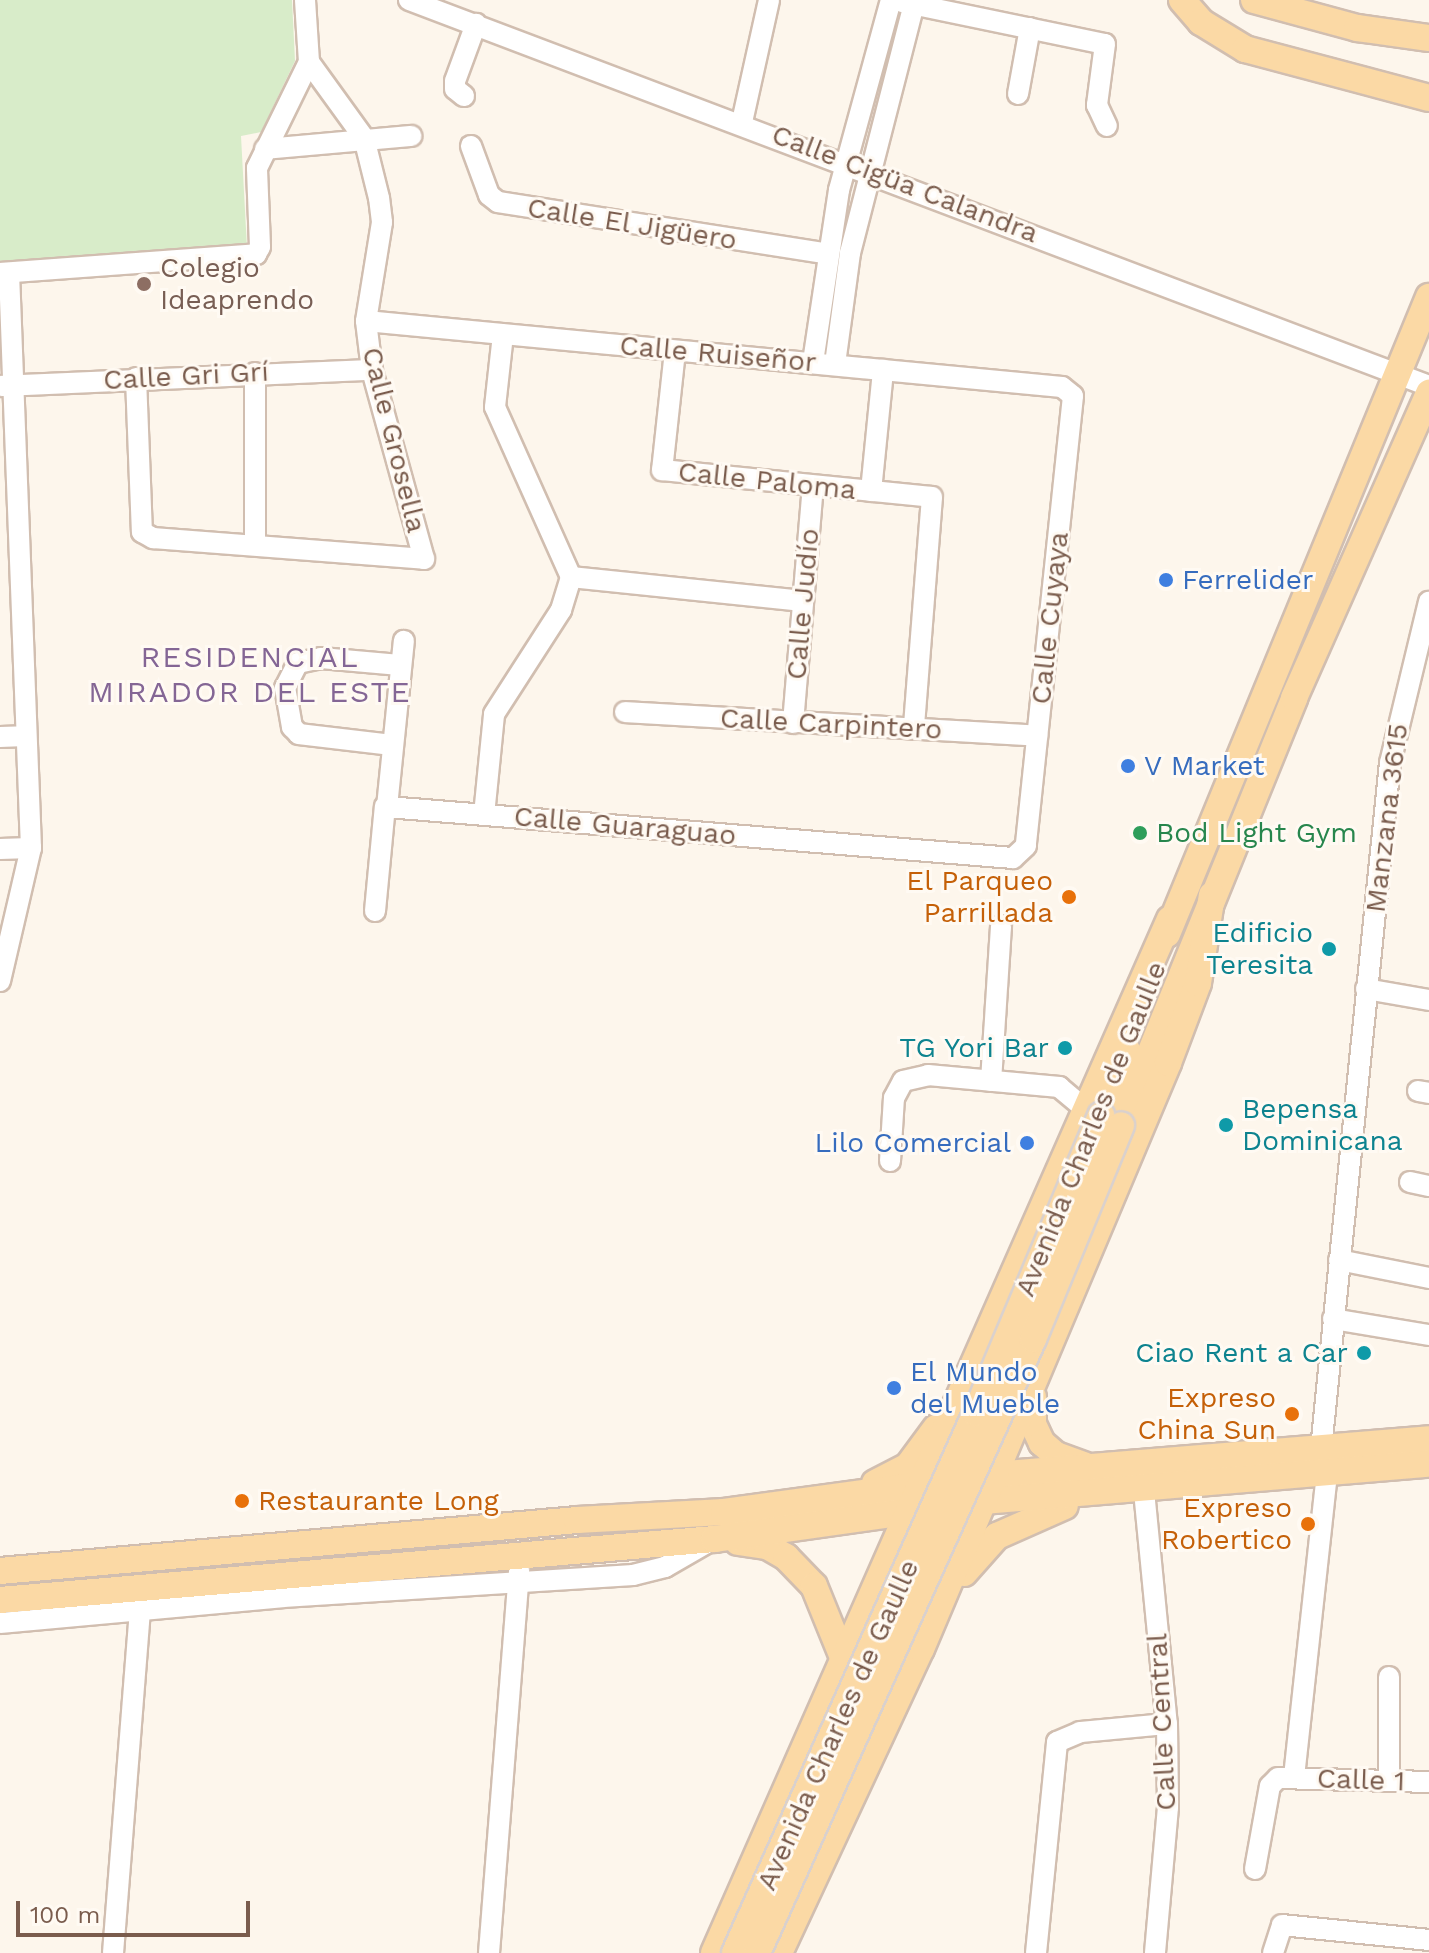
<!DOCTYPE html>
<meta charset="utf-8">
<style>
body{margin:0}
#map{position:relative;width:1429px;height:1953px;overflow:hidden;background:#fdf6ec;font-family:"Work Sans",sans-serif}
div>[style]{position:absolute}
.green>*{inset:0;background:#d8ecc9}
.roads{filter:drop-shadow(2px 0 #d1beb0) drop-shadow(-2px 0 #d1beb0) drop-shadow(0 2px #d1beb0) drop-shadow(0 -2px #d1beb0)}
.minor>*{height:20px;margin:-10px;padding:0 10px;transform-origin:10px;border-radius:10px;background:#fff}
.major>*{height:26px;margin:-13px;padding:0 13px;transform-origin:13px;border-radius:13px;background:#fbd9a5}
.bridges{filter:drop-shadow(2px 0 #dad1cd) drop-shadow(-2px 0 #dad1cd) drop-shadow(0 2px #dad1cd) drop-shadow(0 -2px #dad1cd)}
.major-bridge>*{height:26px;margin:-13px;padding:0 13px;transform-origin:13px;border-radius:13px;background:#fbd9a5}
.dots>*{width:22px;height:22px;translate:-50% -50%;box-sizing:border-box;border:4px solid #fffaf3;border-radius:50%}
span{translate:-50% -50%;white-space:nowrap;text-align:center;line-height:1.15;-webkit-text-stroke:6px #fffaf3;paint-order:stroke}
.street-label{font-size:28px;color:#7a5c4d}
.education-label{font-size:28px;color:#785e54}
.left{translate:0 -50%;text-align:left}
.shop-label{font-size:28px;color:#366cbe}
.right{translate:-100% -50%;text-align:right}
.leisure-label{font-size:28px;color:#27864d}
.food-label{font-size:28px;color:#c56008}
.culture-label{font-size:28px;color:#0d838f}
.neighbourhood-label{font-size:30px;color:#846695;letter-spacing:2px}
.scale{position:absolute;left:16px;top:1901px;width:234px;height:36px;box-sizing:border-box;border:4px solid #7a5c4d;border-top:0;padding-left:10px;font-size:24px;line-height:28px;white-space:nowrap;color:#7a5c4d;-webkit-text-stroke:6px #fffaf3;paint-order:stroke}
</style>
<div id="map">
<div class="green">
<div style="clip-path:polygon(0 0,292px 0,295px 61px,261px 132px,241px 136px,247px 248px,0 263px)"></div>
</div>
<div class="roads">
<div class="minor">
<div style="left:409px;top:0;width:1091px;rotate:20.73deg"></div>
<div style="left:902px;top:2px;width:207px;rotate:11.7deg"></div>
<div style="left:1105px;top:44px;width:62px;rotate:97.5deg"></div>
<div style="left:1097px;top:105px;width:23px;rotate:65deg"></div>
<div style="left:1018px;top:94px;width:67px;rotate:-79.7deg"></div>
<div style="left:464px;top:96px;width:11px;rotate:-142deg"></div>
<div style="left:455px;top:89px;width:8px;rotate:-90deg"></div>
<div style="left:455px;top:81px;width:61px;rotate:-69.8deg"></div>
<div style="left:742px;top:122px;width:125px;rotate:-77.5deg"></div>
<div style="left:471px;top:146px;width:52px;rotate:69.8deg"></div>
<div style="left:489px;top:195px;width:11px;rotate:38deg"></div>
<div style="left:498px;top:202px;width:335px;rotate:8.9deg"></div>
<div style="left:265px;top:149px;width:147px;rotate:-5.1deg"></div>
<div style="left:0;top:273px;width:257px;rotate:-4.2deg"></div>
<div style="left:256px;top:254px;width:8px;rotate:-60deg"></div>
<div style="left:260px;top:247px;width:79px;rotate:-92.2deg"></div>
<div style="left:257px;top:168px;width:118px;rotate:-63.9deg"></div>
<div style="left:366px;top:321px;width:699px;rotate:5.42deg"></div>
<div style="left:1062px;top:387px;width:14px;rotate:39deg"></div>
<div style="left:1073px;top:396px;width:452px;rotate:96deg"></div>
<div style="left:1026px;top:846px;width:18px;rotate:137deg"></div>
<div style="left:1013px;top:858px;width:628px;rotate:-175.34deg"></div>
<div style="left:387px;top:807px;width:167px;rotate:-84.2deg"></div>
<div style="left:675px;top:351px;width:120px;rotate:96.2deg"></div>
<div style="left:662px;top:470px;width:271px;rotate:5.7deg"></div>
<div style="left:932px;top:497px;width:232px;rotate:94.5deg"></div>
<div style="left:813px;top:362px;width:174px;rotate:-81.4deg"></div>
<div style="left:839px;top:190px;width:197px;rotate:-74.7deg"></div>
<div style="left:835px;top:364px;width:112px;rotate:-82.3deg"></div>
<div style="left:850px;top:253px;width:261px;rotate:-75.6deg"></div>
<div style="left:255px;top:373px;width:169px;rotate:90deg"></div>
<div style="left:136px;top:378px;width:154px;rotate:87.8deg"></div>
<div style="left:142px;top:532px;width:13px;rotate:29deg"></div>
<div style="left:153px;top:538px;width:272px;rotate:4.4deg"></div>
<div style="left:424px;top:559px;width:196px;rotate:-105.4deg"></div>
<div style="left:372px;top:370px;width:49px;rotate:-97deg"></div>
<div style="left:366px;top:321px;width:100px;rotate:-80.8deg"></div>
<div style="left:382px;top:222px;width:24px;rotate:-97deg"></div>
<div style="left:379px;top:198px;width:62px;rotate:-104deg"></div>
<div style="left:364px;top:138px;width:94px;rotate:-125.9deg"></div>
<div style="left:309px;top:62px;width:62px;rotate:-93.7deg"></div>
<div style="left:1px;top:386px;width:371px;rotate:-2.5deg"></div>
<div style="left:871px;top:491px;width:122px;rotate:-84.3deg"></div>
<div style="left:571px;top:577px;width:233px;rotate:5.9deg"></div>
<div style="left:625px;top:712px;width:413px;rotate:3.3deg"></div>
<div style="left:793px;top:723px;width:238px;rotate:-85.2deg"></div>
<div style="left:0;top:737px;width:25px;rotate:-2deg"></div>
<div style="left:392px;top:745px;width:94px;rotate:-173.3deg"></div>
<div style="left:299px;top:734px;width:10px;rotate:-135deg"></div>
<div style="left:292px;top:727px;width:40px;rotate:-100deg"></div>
<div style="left:285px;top:688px;width:28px;rotate:-63deg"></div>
<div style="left:298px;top:663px;width:24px;rotate:-12deg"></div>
<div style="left:321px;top:658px;width:79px;rotate:5.1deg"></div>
<div style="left:484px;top:815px;width:101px;rotate:-84.3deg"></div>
<div style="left:494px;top:714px;width:124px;rotate:-57.2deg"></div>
<div style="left:561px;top:610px;width:34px;rotate:-73deg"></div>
<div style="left:571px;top:577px;width:186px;rotate:-114.1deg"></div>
<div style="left:495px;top:407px;width:73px;rotate:-83.7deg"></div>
<div style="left:0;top:849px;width:31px;rotate:-2deg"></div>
<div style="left:375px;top:911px;width:105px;rotate:-84.6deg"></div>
<div style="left:0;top:981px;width:137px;rotate:-76.9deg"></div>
<div style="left:31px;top:848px;width:575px;rotate:-92.19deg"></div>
<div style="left:1366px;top:989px;width:64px;rotate:9.9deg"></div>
<div style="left:991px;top:1081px;width:155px;rotate:-86.3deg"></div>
<div style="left:1418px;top:1091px;width:11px;rotate:10deg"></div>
<div style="left:890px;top:1161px;width:63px;rotate:-86.4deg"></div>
<div style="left:894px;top:1098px;width:19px;rotate:-62deg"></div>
<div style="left:903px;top:1081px;width:26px;rotate:-13deg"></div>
<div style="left:928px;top:1075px;width:132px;rotate:5.2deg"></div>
<div style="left:1059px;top:1087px;width:31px;rotate:40deg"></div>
<div style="left:1410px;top:1182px;width:19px;rotate:12deg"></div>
<div style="left:1339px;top:1260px;width:92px;rotate:11.3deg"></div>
<div style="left:1333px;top:1319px;width:97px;rotate:9.5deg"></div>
<div style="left:1321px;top:1449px;width:689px;rotate:-84.26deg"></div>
<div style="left:1390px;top:763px;width:166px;rotate:-76.4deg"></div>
<div style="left:1144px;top:1491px;width:234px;rotate:84.4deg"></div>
<div style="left:1167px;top:1724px;width:83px;rotate:89.3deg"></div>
<div style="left:1168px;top:1807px;width:147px;rotate:95.1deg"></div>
<div style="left:0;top:1623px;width:284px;rotate:-5.2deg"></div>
<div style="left:283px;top:1597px;width:351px;rotate:-3.6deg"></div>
<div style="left:633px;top:1575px;width:33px;rotate:-14deg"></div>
<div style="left:665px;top:1567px;width:52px;rotate:-30deg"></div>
<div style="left:1389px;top:1677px;width:104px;rotate:90deg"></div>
<div style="left:1294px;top:1777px;width:306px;rotate:-83.8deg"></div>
<div style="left:1255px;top:1869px;width:84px;rotate:-79.8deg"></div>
<div style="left:1270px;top:1786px;width:11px;rotate:-45deg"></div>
<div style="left:1278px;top:1778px;width:151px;rotate:1.5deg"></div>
<div style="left:113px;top:1953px;width:359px;rotate:-85.5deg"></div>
<div style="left:489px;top:1953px;width:385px;rotate:-85.5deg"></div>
<div style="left:1036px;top:1953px;width:212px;rotate:-84.3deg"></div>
<div style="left:1057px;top:1742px;width:25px;rotate:-23deg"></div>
<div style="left:1080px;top:1732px;width:87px;rotate:-5.3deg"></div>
<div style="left:1273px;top:1953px;width:29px;rotate:-72deg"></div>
<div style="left:1282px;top:1925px;width:148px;rotate:5.8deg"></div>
</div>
<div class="major">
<div style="left:1182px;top:0;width:29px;rotate:49deg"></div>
<div style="left:1201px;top:22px;width:52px;rotate:31.5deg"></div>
<div style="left:1245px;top:49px;width:190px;rotate:14.9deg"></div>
<div style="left:1254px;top:0;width:107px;rotate:15.2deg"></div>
<div style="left:1357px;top:28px;width:73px;rotate:7.9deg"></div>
<div style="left:1167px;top:934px;width:689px;rotate:-67.64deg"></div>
<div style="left:1101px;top:1115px;width:70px;rotate:-68.2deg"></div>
<div style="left:1121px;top:1125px;width:461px;rotate:-67.9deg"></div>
<div style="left:1294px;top:698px;width:334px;rotate:-66.1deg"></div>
<div style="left:1033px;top:1397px;width:27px;rotate:90deg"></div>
<div style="left:1033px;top:1424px;width:21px;rotate:65deg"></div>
<div style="left:1042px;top:1443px;width:18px;rotate:41deg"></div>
<div style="left:1056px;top:1455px;width:30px;rotate:20deg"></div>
<div style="left:875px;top:1483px;width:37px;rotate:-27deg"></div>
<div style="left:908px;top:1466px;width:47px;rotate:-53.6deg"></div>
<div style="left:738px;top:1542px;width:29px;rotate:8deg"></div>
<div style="left:767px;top:1546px;width:22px;rotate:30deg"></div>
<div style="left:786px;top:1557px;width:40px;rotate:46deg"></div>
<div style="left:814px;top:1586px;width:80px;rotate:67.9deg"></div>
<div style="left:0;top:1571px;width:579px;rotate:-5.05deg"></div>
<div style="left:577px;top:1520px;width:147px;rotate:-3.1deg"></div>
<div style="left:724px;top:1512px;width:274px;rotate:-7.8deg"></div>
<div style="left:995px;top:1475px;width:435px;rotate:-4.7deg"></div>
<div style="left:964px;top:1573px;width:50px;rotate:-48.3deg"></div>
<div style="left:997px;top:1536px;width:74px;rotate:-23.8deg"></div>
<div style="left:0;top:1600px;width:717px;rotate:-4.88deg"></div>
<div style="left:714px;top:1539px;width:273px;rotate:-8deg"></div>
<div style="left:984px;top:1501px;width:447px;rotate:-4.8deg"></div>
<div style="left:714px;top:1953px;width:1130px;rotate:-66.2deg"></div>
<div style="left:779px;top:1953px;width:336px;rotate:-65deg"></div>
<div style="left:921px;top:1649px;width:636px;rotate:-67.14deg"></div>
<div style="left:1168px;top:1063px;width:85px;rotate:-69.4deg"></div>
<div style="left:1198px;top:983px;width:89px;rotate:-81deg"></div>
</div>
</div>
<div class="bridges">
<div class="major-bridge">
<div style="left:735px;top:1953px;width:591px;rotate:-65.95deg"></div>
<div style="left:976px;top:1413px;width:323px;rotate:-67.2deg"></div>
<div style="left:757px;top:1953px;width:673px;rotate:-65.8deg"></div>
<div style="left:1033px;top:1339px;width:231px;rotate:-67.6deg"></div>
</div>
</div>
<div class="dots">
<div style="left:144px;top:284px;background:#8d6e63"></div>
<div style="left:1166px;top:580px;background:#3f7fe0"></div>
<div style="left:1128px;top:766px;background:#3f7fe0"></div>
<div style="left:1140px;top:833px;background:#2e9e5b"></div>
<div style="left:1069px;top:897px;background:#e8710a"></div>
<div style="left:1329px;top:949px;background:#0f9aa8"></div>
<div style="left:1065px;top:1048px;background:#0f9aa8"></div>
<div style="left:1226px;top:1125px;background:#0f9aa8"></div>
<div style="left:1027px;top:1143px;background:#3f7fe0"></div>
<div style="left:1364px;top:1353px;background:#0f9aa8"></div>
<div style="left:894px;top:1388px;background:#3f7fe0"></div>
<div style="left:1292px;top:1414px;background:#e8710a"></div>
<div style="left:242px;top:1501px;background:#e8710a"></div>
<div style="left:1308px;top:1524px;background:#e8710a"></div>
</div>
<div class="street-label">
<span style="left:905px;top:184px;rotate:21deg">Calle Cigüa Calandra</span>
<span style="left:632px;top:224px;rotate:9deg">Calle El Jigüero</span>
<span style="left:718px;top:354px;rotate:5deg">Calle Ruiseñor</span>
<span style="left:186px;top:376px;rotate:-3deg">Calle Gri Grí</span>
<span style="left:394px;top:440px;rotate:76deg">Calle Grosella</span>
<span style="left:767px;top:481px;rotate:6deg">Calle Paloma</span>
<span style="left:803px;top:604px;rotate:-85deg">Calle Judío</span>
<span style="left:1050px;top:618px;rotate:-84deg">Calle Cuyaya</span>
<span style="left:831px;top:724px;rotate:3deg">Calle Carpintero</span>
<span style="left:1387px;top:818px;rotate:-83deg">Manzana 3615</span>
<span style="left:625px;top:826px;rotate:5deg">Calle Guaraguao</span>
<span style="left:1091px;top:1129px;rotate:-68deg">Avenida Charles de Gaulle</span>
<span style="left:1162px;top:1722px;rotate:-93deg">Calle Central</span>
<span style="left:838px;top:1725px;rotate:-66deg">Avenida Charles de Gaulle</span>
<span style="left:1361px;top:1780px;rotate:2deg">Calle 1</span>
</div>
<div class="education-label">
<span class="left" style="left:160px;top:284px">Colegio<br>Ideaprendo</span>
</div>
<div class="shop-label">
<span class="left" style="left:1182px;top:580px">Ferrelider</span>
<span class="left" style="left:1144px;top:766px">V Market</span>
<span class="right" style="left:1011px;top:1143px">Lilo Comercial</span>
<span class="left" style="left:910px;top:1388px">El Mundo<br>del Mueble</span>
</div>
<div class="leisure-label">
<span class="left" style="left:1156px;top:833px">Bod Light Gym</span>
</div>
<div class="food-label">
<span class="right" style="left:1053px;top:897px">El Parqueo<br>Parrillada</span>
<span class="right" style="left:1276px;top:1414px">Expreso<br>China Sun</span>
<span class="left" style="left:258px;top:1501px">Restaurante Long</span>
<span class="right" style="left:1292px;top:1524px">Expreso<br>Robertico</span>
</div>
<div class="culture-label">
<span class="right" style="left:1313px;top:949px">Edificio<br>Teresita</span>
<span class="right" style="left:1049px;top:1048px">TG Yori Bar</span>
<span class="left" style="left:1242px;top:1125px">Bepensa<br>Dominicana</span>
<span class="right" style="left:1348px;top:1353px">Ciao Rent a Car</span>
</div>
<div class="neighbourhood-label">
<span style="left:250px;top:674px">RESIDENCIAL<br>MIRADOR DEL ESTE</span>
</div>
<div class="scale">100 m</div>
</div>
